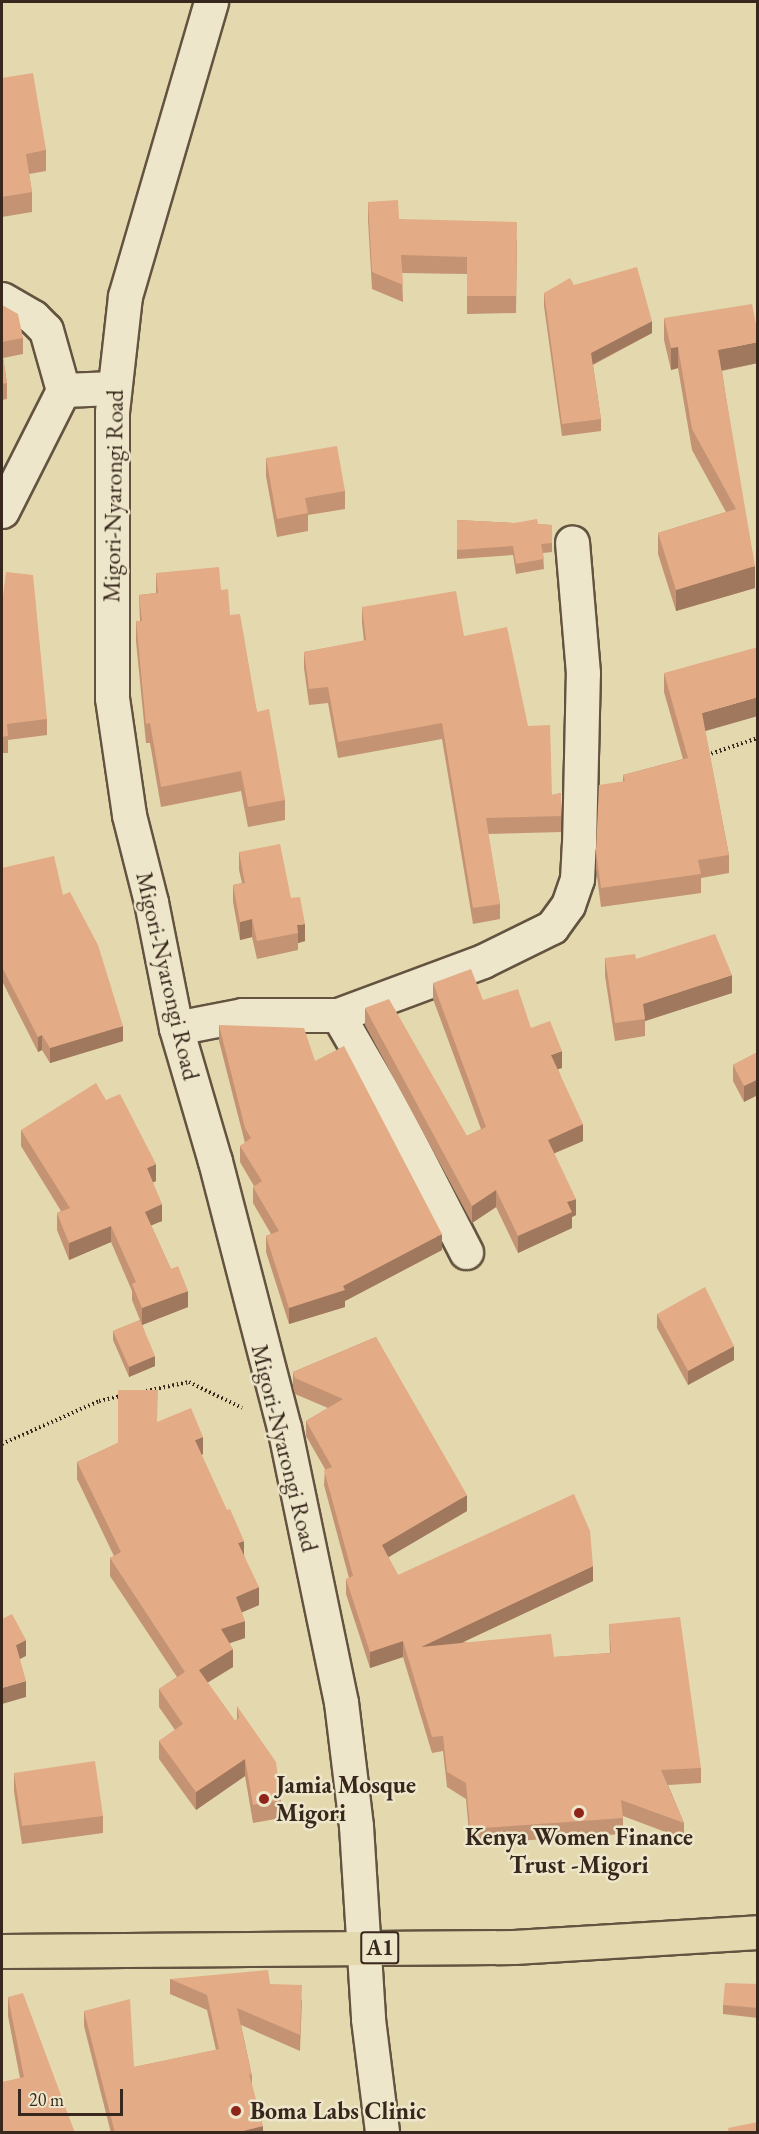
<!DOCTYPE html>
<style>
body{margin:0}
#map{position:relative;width:759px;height:2134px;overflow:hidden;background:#e4d8ae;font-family:"EB Garamond",serif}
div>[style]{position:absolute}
.path>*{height:4px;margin-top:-2px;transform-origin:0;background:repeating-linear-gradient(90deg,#38271c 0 1.5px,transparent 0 4.5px)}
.roads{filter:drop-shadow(2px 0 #635340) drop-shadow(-2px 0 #635340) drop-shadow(0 2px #635340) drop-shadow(0 -2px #635340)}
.minor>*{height:33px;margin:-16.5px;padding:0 16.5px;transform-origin:16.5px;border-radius:16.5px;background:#ede6ca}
.highway>*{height:33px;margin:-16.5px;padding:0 16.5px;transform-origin:16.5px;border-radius:16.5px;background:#e4d8ae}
.wall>*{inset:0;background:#c39373}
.shaded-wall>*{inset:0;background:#9f785e}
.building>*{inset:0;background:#e3ab86}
.dots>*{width:16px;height:16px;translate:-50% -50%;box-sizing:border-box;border:3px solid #ede6ca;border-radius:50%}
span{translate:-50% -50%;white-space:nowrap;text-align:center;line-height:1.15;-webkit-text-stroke:5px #ede6ca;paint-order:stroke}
.shield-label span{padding:2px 4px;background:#ede6ca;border:2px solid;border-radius:4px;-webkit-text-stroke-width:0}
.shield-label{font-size:22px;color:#38271c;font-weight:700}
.street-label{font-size:24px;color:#38271c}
.poi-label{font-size:24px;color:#38271c;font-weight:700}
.left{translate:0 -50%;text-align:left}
.frame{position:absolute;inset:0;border:3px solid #38271c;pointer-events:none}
.scale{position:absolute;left:18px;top:2089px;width:105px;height:27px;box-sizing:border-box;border:3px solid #38271c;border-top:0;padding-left:8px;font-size:18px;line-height:21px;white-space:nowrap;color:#38271c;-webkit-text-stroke:4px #ede6ca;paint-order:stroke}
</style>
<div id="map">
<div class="path">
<div style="left:707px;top:755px;width:54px;rotate:-18.4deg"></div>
<div style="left:146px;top:1391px;width:44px;rotate:-11.8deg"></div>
<div style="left:189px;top:1382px;width:59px;rotate:26.1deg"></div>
<div style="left:2px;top:1444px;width:106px;rotate:-23.9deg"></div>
<div style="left:99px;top:1401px;width:23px;rotate:-13deg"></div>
</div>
<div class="roads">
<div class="minor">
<div style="left:211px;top:2px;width:306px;rotate:106.3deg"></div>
<div style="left:125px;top:296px;width:117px;rotate:96.4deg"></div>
<div style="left:112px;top:412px;width:286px;rotate:90deg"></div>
<div style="left:112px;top:698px;width:118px;rotate:81.7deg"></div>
<div style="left:129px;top:815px;width:90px;rotate:75.8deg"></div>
<div style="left:151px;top:902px;width:128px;rotate:78.8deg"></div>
<div style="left:176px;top:1028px;width:139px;rotate:73.7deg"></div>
<div style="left:215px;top:1161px;width:275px;rotate:75.5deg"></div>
<div style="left:284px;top:1427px;width:281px;rotate:78.3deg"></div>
<div style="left:341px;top:1702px;width:125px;rotate:83.1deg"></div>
<div style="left:356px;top:1826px;width:193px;rotate:86.4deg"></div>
<div style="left:368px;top:2019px;width:114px;rotate:82.9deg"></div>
<div style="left:2px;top:299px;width:36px;rotate:30deg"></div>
<div style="left:33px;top:317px;width:18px;rotate:45deg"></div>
<div style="left:46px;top:330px;width:62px;rotate:74.2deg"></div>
<div style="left:2px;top:511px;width:136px;rotate:-63.2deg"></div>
<div style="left:63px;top:390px;width:51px;rotate:-2.2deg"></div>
<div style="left:338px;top:1015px;width:108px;rotate:59.9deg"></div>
<div style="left:392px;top:1108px;width:162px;rotate:62.8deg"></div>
<div style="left:176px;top:1028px;width:67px;rotate:-11.1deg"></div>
<div style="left:242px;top:1015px;width:96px"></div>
<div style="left:338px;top:1015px;width:155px;rotate:-20.4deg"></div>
<div style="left:483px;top:961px;width:77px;rotate:-26.2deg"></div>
<div style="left:552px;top:927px;width:27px;rotate:-54deg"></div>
<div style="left:568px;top:905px;width:28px;rotate:-71deg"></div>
<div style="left:577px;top:879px;width:34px;rotate:-87deg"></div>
<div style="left:579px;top:845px;width:172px;rotate:-88.7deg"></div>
<div style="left:583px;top:673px;width:131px;rotate:-94.8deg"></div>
</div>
<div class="highway">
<div style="left:2px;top:1951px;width:512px;rotate:-0.45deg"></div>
<div style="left:514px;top:1947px;width:244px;rotate:-3.5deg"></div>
</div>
</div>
<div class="wall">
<div style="clip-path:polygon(2px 78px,46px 150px,46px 171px,29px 174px,32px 192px,32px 212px,2px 217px)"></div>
<div style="clip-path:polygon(368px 202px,399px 219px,517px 240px,516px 313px,467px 314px,467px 274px,402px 273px,403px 302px,372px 289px,368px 220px)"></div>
<div style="clip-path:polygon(574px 285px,652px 333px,593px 365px,601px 419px,601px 431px,562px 436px,544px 306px,544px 293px)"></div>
<div style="clip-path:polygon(2px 306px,23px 338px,23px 354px,3px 358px,7px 383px,7px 399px,2px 400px)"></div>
<div style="clip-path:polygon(664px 318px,758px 363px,722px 371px,755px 588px,676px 611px,658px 554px,658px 533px,726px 512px,692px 450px,678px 368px,671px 370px,664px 340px)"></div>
<div style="clip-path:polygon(266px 458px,345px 491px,345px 509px,308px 515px,308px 531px,277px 537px,266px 476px)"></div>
<div style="clip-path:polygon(457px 520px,552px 525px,552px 552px,543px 553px,544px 569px,516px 574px,513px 555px,457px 559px)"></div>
<div style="clip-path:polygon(156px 573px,221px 590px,230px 615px,257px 712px,285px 800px,285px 820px,248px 827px,241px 791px,161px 807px,150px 743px,146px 743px,136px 641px,136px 621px,140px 621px,139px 595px,156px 593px)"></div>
<div style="clip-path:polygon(2px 598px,47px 719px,47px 735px,8px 740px,8px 753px,2px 753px)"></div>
<div style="clip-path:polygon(362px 607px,464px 636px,528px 726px,552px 795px,561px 793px,561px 832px,488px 834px,500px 904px,500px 919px,473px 924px,442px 739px,338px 758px,328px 703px,309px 705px,304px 668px,304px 652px,364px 641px,362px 623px)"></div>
<div style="clip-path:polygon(664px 673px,705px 731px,729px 855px,729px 873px,701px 878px,701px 893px,601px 907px,596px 869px,596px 850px,623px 782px,623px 775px,683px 759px,664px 692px)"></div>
<div style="clip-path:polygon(239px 852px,291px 898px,305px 941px,298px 943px,298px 950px,257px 959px,252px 937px,240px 940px,233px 902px,233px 885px,242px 883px,239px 870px)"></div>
<div style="clip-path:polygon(2px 868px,63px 895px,123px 1041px,50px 1063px,42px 1050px,38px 1052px,2px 981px)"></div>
<div style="clip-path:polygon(605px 958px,636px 959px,732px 993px,645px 1021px,645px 1036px,615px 1041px,605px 976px)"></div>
<div style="clip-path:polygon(433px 983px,483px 1000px,531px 1028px,562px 1068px,558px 1069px,583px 1141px,554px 1153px,576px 1215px,572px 1217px,572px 1228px,518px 1253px,496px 1207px,472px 1223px,365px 1025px,365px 1008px,467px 1136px,481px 1129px,433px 999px)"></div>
<div style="clip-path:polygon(219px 1025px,315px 1061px,442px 1250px,345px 1301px,345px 1307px,289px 1324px,266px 1252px,266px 1236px,271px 1234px,253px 1203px,253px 1187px,254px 1186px,240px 1162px,240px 1146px,245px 1143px,219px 1041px)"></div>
<div style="clip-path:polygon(758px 1052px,744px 1102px,733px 1081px,733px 1065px)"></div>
<div style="clip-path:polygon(21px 1130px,156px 1181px,153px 1182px,162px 1221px,151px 1225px,188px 1307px,142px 1325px,155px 1366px,129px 1377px,113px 1340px,113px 1331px,140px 1320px,132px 1300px,132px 1291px,111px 1242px,69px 1260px,57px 1230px,57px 1213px,61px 1211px,21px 1146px)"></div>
<div style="clip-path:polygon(657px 1314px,734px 1360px,688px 1385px,657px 1328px)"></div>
<div style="clip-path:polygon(376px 1337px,467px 1511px,388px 1557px,398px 1575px,593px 1581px,463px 1642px,554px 1657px,610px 1653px,609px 1624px,701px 1768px,701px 1783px,668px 1785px,684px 1823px,684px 1839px,623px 1816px,623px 1834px,470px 1844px,466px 1799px,447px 1787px,443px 1751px,432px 1753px,403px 1657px,370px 1668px,346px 1594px,346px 1579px,349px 1578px,324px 1485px,325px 1469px,306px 1436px,306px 1421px,328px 1408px,295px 1394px,293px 1387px,293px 1372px)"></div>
<div style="clip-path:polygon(158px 1422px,203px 1454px,201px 1455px,244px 1555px,259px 1605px,242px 1612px,245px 1638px,230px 1643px,233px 1667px,207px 1682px,235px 1721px,237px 1719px,237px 1706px,281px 1800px,281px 1818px,253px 1823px,245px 1776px,196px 1810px,159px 1759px,159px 1741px,175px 1730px,159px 1707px,159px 1689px,177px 1677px,110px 1576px,110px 1558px,114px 1556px,77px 1479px,77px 1462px,118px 1443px)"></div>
<div style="clip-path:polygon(14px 1773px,103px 1816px,103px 1833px,22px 1844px,14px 1791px)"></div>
<div style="clip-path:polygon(170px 1979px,270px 1984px,302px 2000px,300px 2051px,241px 2025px,252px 2076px,252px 2087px,263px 2133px,111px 2133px,84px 2026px,84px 2011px,134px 2067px,216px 2050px,207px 2010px,170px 1994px)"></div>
<div style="clip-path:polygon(758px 1984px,758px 2018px,723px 2014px,723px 2005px)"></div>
<div style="clip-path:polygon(8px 1997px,75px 2133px,20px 2078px,8px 2016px)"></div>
</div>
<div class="shaded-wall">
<div style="clip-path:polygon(652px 321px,652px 333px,591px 365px,591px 353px)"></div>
<div style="clip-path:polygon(758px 342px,758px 363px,718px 371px,718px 350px)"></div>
<div style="clip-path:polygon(678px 347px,678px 368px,671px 370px,671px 348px)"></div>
<div style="clip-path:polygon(755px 566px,755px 588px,676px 611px,676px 590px)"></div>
<div style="clip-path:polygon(758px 697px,758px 716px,702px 732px,702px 713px)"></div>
<div style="clip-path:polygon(252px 919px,252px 937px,240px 940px,240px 922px)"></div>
<div style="clip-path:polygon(305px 924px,305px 941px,298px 943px,298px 933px,297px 925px)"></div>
<div style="clip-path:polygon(732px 975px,732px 993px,645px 1021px,643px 1004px)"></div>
<div style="clip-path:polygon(123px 1026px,123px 1041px,50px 1063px,50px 1048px)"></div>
<div style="clip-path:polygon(42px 1035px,42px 1050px,38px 1052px,38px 1037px)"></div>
<div style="clip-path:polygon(562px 1051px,562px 1068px,551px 1071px,551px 1055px)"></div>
<div style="clip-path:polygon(758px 1079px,758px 1095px,744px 1102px,744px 1086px)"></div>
<div style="clip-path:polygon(583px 1124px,583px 1141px,548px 1156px,548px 1140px)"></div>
<div style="clip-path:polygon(156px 1164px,156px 1181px,147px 1185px,147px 1168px)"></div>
<div style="clip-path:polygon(496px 1190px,496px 1207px,472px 1223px,472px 1206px)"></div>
<div style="clip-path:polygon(576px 1199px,576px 1215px,572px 1217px,572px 1228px,518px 1253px,518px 1236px,567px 1202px)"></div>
<div style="clip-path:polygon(162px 1204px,162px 1221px,145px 1228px,145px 1212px)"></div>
<div style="clip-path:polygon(111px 1226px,111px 1242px,69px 1260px,69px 1243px)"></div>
<div style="clip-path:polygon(442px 1234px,442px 1250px,345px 1301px,345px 1307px,289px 1324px,289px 1308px,343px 1286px)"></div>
<div style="clip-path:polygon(188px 1291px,188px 1307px,142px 1325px,142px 1308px)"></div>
<div style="clip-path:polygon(734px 1346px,734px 1360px,688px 1385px,688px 1371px)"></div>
<div style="clip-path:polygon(155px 1356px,155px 1366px,129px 1377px,129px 1367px)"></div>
<div style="clip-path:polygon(203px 1437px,203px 1454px,195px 1458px,195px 1440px)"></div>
<div style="clip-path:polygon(467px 1495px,467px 1511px,382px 1561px,382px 1545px)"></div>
<div style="clip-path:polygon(244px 1541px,244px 1558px,238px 1543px)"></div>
<div style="clip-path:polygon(593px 1566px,593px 1581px,421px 1662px,421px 1647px)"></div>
<div style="clip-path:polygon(259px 1587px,259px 1605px,236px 1615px,236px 1597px)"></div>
<div style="clip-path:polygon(245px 1621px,245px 1638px,221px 1646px,221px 1629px)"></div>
<div style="clip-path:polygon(26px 1640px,26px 1656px,16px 1661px,16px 1645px)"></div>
<div style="clip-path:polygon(403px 1641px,403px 1657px,370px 1668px,370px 1652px)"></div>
<div style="clip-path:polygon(233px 1649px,233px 1667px,199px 1688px,199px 1670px)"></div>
<div style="clip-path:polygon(26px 1681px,26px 1697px,2px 1704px,2px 1688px)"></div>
<div style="clip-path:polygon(245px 1759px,245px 1776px,196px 1810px,196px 1792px)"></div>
<div style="clip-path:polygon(263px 2126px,263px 2133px,235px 2133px)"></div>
</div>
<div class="building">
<div style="clip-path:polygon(33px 73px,46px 150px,26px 154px,32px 192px,2px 197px,2px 78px)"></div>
<div style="clip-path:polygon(398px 200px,399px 219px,517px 222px,516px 296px,467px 296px,467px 257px,401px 255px,403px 285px,372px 272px,368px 202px)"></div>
<div style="clip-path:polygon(637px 267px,652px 321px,591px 353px,601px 419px,562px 424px,544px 293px,570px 278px,574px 285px)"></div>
<div style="clip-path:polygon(752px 304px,758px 335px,758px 342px,718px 350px,755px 566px,676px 590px,658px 533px,736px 509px,692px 429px,678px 347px,671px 348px,664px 318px)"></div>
<div style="clip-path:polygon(2px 306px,4px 306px,18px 314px,23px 338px,2px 342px)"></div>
<div style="clip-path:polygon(2px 350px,7px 383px,2px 384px)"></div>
<div style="clip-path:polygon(337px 446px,345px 491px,305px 498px,308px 513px,277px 519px,266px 458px)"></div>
<div style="clip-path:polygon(537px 519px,538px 524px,552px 525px,552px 543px,541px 544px,544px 559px,516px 564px,513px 546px,457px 550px,457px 520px,514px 523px)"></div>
<div style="clip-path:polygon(219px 567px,221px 590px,228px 589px,230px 615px,240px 614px,257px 712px,269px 709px,285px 800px,248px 807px,241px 771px,161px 787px,150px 723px,146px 724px,136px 621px,142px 621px,139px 595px,158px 593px,156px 573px)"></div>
<div style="clip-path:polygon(6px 572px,33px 575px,47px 719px,7px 724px,8px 736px,2px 737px,2px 598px,3px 597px)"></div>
<div style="clip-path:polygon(456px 591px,464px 636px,507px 627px,528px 726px,550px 725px,552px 795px,561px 793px,561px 816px,486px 818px,500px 904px,473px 908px,442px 723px,338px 742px,328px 687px,309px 689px,304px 652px,366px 640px,362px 607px)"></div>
<div style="clip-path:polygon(758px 647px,758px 697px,702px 713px,729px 855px,698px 860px,701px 874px,601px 888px,596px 850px,599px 785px,625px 781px,623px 775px,688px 758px,664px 673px)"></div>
<div style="clip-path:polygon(280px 844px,291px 898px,300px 897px,305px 924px,297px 925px,298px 933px,257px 941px,252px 919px,240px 922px,233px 885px,245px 883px,239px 852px)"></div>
<div style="clip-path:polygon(54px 856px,63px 895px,70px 892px,98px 945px,123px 1026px,50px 1048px,42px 1035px,38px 1037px,2px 967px,2px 868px)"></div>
<div style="clip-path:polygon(715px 934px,732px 975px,643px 1004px,645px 1019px,615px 1023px,605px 958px,635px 954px,636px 959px)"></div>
<div style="clip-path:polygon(471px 969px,483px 1000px,518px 989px,531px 1028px,550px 1021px,562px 1051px,551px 1055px,583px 1124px,548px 1140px,576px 1199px,567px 1202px,572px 1212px,518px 1236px,496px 1190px,472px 1206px,365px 1008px,389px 999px,467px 1136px,486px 1127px,433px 983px)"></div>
<div style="clip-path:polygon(219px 1025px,304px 1028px,315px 1061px,344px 1046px,442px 1234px,343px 1286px,345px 1290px,289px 1308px,266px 1236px,279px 1231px,253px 1187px,262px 1181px,240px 1146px,251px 1138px,245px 1128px)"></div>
<div style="clip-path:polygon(758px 1052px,758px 1079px,744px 1086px,733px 1065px)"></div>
<div style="clip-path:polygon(96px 1083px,106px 1100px,120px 1094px,156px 1164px,147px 1168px,162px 1204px,145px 1212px,171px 1269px,178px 1266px,188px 1291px,142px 1308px,132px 1284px,136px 1282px,111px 1226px,69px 1243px,57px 1213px,70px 1208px,21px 1130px)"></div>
<div style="clip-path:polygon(705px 1287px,734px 1346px,688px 1371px,657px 1314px)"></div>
<div style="clip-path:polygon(140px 1320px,155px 1356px,129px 1367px,113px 1331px)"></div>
<div style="clip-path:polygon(376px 1337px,467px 1495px,382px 1545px,398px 1575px,574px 1494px,590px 1531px,593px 1566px,421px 1647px,551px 1634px,554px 1657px,611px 1653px,609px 1624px,680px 1617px,701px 1768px,661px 1770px,684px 1823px,621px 1800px,623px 1818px,470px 1829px,466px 1783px,447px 1772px,443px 1736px,432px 1737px,403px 1641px,370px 1652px,346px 1579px,353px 1576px,324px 1470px,332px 1467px,306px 1421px,343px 1399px,295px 1378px,293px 1372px)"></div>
<div style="clip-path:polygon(118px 1390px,158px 1390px,157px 1422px,191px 1408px,203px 1437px,195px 1440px,227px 1510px,230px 1509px,244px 1541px,238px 1543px,259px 1587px,236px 1597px,245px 1621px,221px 1629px,233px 1649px,199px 1670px,235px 1721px,239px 1718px,237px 1706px,276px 1762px,281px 1800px,253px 1805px,245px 1759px,196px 1792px,159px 1741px,183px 1724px,159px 1689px,185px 1672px,110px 1558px,121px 1552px,77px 1462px,118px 1443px)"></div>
<div style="clip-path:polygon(12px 1614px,26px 1640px,16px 1645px,26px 1681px,2px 1688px,2px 1619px)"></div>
<div style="clip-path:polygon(95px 1761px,103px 1816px,22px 1826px,14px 1773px)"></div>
<div style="clip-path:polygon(268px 1970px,270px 1984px,302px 1985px,300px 2035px,237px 2008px,252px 2076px,249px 2073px,263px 2126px,235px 2133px,115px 2133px,84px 2011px,130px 1999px,134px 2067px,219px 2049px,207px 1995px,170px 1979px)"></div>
<div style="clip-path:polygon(725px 1983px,758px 1984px,758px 2008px,723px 2005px)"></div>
<div style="clip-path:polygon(23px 1993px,75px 2133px,2px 2133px,2px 2082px,24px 2077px,8px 1997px)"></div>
<div style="clip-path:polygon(758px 2122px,758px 2133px,729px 2133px,728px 2128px)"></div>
</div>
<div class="dots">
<div style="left:264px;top:1799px;background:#8f2418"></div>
<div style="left:579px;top:1813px;background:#8f2418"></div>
<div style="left:236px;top:2111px;background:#8f2418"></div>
</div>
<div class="shield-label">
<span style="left:380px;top:1948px">A1</span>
</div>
<div class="street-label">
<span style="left:113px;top:496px;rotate:-89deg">Migori-Nyarongi Road</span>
<span style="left:168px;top:976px;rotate:77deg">Migori-Nyarongi Road</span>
<span style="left:285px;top:1448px;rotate:76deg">Migori-Nyarongi Road</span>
</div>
<div class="poi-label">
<span class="left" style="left:276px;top:1799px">Jamia Mosque<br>Migori</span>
<span style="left:579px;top:1851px">Kenya Women Finance<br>Trust -Migori</span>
<span class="left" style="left:250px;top:2111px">Boma Labs Clinic</span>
</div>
<div class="frame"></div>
<div class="scale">20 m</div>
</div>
